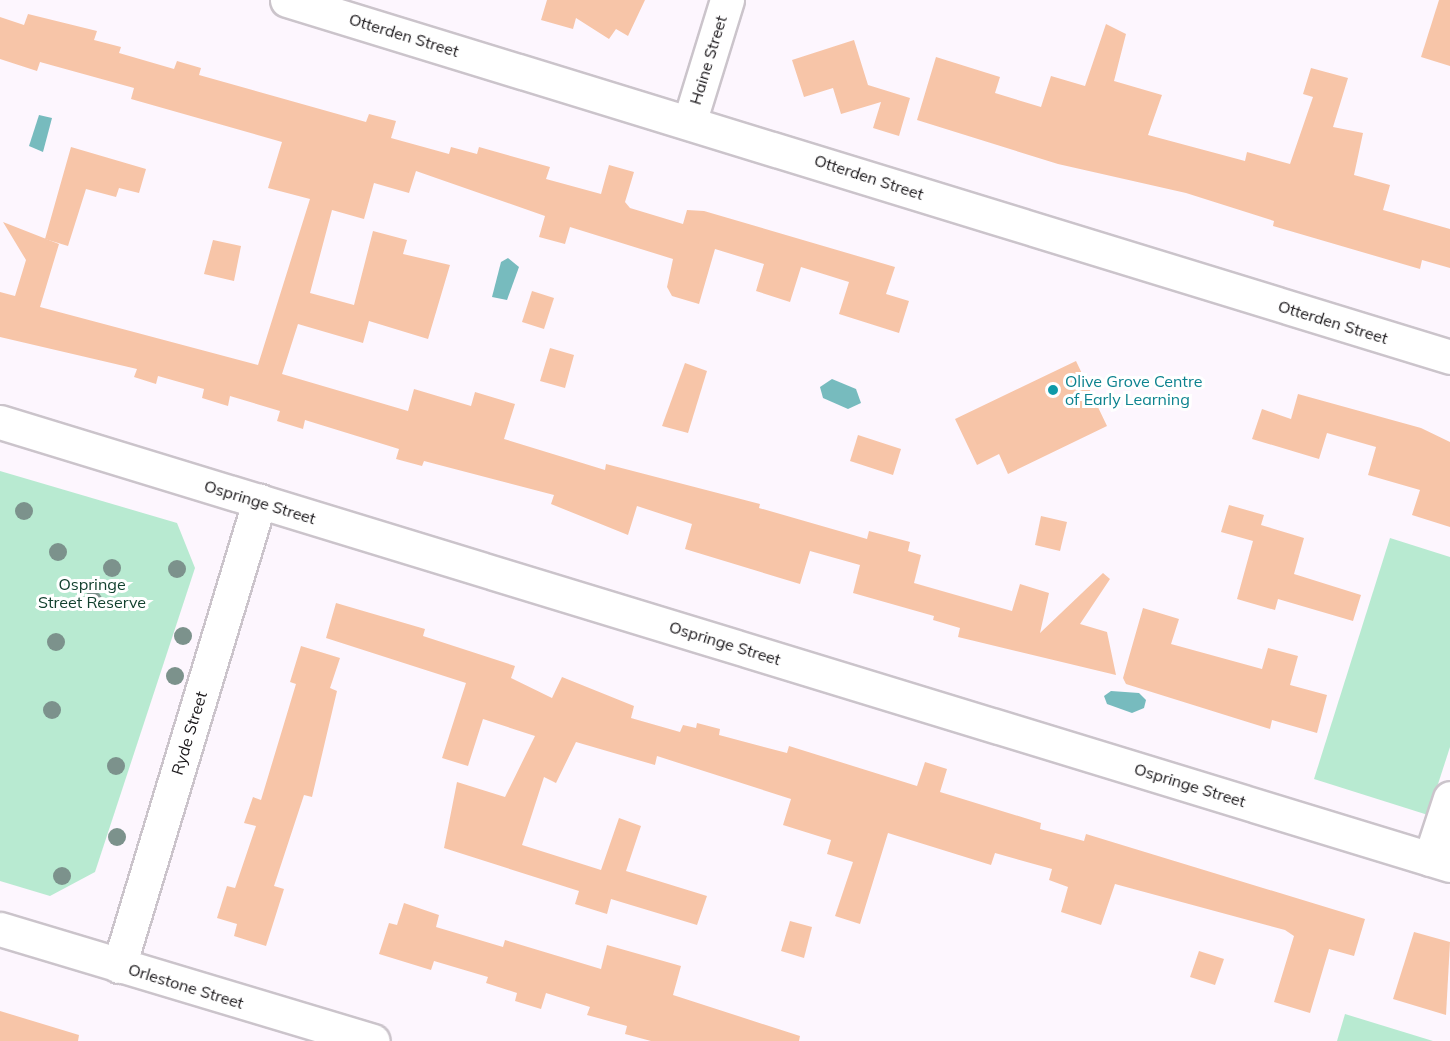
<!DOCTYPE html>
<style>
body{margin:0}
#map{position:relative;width:1450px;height:1041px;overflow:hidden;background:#fdf6fe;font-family:Mulish,sans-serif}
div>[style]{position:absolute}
.green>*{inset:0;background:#b8ead1}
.water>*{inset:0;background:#77bbbe}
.building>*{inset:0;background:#f7c5a8}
.roads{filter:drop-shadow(2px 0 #cbc4cb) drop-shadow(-2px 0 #cbc4cb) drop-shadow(0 2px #cbc4cb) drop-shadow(0 -2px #cbc4cb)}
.street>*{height:33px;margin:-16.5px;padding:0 16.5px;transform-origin:16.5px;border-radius:16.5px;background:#fff}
.trees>*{width:18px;height:18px;margin:-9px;border-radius:50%;background:#7c928c}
.dots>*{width:16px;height:16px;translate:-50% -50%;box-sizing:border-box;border:3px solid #fff;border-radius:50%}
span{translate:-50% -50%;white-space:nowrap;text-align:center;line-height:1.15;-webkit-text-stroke:6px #fff;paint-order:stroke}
.street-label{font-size:16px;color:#191619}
.culture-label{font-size:16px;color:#0d838f}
.left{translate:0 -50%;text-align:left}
.park-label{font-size:16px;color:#12402e}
</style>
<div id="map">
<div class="green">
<div style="clip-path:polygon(0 471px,177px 523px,195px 568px,95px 872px,50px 896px,0 881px)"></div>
<div style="clip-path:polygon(1390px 538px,1450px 557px,1450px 747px,1428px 815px,1314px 779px)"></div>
<div style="clip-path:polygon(1345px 1014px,1433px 1041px,1337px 1041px)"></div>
</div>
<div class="water">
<div style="clip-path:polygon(39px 115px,52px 118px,43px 152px,29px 146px)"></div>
<div style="clip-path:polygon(508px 258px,519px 267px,507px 300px,492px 297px,501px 262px)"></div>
<div style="clip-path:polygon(832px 379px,856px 389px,861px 403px,848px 409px,823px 398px,820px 387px)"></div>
<div style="clip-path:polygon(1111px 691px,1139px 693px,1146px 700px,1144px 708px,1132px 713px,1107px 704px,1104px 696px)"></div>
</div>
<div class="building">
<div style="clip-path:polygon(547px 0,645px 0,628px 36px,616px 29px,609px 39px,576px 18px,573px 29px,541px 20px)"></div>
<div style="clip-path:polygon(1439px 0,1450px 0,1450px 66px,1421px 57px)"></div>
<div style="clip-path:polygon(28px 14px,97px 31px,94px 40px,121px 47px,119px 53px,174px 69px,177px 61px,201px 68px,199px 75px,366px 122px,369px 114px,396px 121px,391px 138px,449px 154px,451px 147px,477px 154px,479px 147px,550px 167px,546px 179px,601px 194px,609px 165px,634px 172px,625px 202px,630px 208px,683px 224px,687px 210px,704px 211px,895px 267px,886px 294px,909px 301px,899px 333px,839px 314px,849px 282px,801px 267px,790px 302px,756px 291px,764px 264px,715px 249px,699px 304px,672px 296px,667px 287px,673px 259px,570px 227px,565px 244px,539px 237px,545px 216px,416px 171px,409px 193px,374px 183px,364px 219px,332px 210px,310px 293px,354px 305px,373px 231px,407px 240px,403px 254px,450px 265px,428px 339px,369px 321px,363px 343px,298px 324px,282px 374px,408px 411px,414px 389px,471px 406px,475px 392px,515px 404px,504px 439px,605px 470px,606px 464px,760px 504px,759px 508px,867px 539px,869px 531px,910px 542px,908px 551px,921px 555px,914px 583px,1012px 611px,1020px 584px,1049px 593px,1040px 633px,1103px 573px,1110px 579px,1080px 624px,1107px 632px,1116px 675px,958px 637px,960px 628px,933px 620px,934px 616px,853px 593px,860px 565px,810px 551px,800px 584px,685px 549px,692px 524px,637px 506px,628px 535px,551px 504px,554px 495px,424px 461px,422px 466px,396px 459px,399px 449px,305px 420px,303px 429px,277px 421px,280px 411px,230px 396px,228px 406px,202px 398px,204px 389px,158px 376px,156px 384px,134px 377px,137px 369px,0 337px,0 292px,15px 296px,26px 260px,3px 222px,59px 244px,40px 307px,258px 365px,310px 199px,268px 188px,282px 142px,131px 99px,134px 88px,40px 62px,37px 71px,0 59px,0 17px,24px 25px)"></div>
<div style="clip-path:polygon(1106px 24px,1126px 34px,1114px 81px,1162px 95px,1148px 135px,1245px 161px,1247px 152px,1290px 164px,1313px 97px,1303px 94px,1311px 68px,1348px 78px,1333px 127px,1363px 133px,1354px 175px,1390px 185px,1383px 210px,1450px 229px,1450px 268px,1422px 260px,1420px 269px,1273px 226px,1274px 221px,1186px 193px,1058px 164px,917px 120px,936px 57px,1000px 77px,995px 93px,1041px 107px,1051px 76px,1085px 86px)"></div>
<div style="clip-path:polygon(854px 40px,868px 85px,910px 98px,899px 136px,873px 128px,881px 102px,841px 114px,833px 88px,804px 97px,792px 60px)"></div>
<div style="clip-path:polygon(71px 147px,146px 169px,139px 193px,119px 188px,116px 197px,86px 189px,68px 246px,45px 239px)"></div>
<div style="clip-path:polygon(213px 240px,241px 246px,234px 281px,204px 274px)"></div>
<div style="clip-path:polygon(532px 291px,554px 298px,544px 329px,522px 322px)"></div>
<div style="clip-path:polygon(550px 348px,574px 355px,565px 388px,540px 381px)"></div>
<div style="clip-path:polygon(1076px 361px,1107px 426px,1008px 474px,999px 454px,977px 465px,955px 419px)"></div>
<div style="clip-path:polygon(685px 363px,707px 371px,688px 433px,662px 426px)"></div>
<div style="clip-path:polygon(1298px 394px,1421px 428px,1450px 442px,1450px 527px,1412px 515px,1420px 490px,1368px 475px,1376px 447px,1327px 433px,1319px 459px,1252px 439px,1262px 409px,1291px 419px)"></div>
<div style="clip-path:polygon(858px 435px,901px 449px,893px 475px,850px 461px)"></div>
<div style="clip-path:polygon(1229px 505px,1264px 515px,1261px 525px,1304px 538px,1294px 574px,1361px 595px,1353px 621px,1278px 599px,1275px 610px,1237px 599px,1253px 541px,1221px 532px)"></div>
<div style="clip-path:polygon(1041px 516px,1067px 522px,1060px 551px,1035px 545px)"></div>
<div style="clip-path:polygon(336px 603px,425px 629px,423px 636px,515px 666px,511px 678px,552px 698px,562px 677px,634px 706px,631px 718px,680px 732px,683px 725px,696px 728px,697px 723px,720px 729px,719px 735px,787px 753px,789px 746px,917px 786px,925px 762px,947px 769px,940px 792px,1041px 823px,1040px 829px,1084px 841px,1086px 834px,1365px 919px,1354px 956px,1329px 949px,1310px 1013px,1274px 1002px,1294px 936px,1285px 930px,1115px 884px,1101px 925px,1061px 912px,1068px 887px,1049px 880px,1052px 869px,995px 853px,991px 865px,888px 833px,860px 924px,835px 916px,853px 862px,827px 854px,831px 840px,783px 825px,791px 799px,657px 756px,655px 765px,576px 742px,556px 783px,544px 777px,522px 845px,601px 870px,619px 818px,641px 826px,626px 871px,707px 896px,697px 925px,611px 899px,607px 914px,575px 904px,579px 891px,444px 848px,457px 782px,505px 797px,535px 736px,483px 719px,468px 766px,442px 758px,466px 683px,326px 638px)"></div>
<div style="clip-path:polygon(1143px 608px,1179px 619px,1171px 644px,1262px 669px,1268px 648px,1298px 656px,1290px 685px,1327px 695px,1317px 733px,1272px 720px,1270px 729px,1126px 684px,1123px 678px)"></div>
<div style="clip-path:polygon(301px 646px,340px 658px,330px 688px,337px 691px,312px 797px,304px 795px,274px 886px,284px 889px,266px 946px,234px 936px,237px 924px,217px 918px,227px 886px,235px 888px,256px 826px,244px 823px,253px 797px,261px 800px,296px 684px,290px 682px)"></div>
<div style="clip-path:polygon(404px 903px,439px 915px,436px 927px,503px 947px,505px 940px,601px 969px,607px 945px,681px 966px,673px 995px,800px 1036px,799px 1041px,651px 1041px,625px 1034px,627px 1026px,587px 1015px,590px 1007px,546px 993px,541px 1009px,515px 1001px,517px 993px,486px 983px,488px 977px,434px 961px,431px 970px,379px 954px,389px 923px,397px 925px)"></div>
<div style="clip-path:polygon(790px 921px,812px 927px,804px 958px,781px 951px)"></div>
<div style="clip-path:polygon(1414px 932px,1450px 942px,1446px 1015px,1393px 999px)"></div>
<div style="clip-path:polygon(1199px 951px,1224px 959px,1215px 985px,1190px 977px)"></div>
<div style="clip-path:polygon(0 1011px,79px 1035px,78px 1041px,0 1041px)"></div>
</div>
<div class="roads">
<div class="street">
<div style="left:287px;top:0;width:1217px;rotate:17.06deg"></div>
<div style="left:690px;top:120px;width:126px;rotate:-72.9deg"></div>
<div style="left:0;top:422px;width:1516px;rotate:16.99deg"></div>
<div style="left:1430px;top:859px;width:64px;rotate:-71.8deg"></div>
<div style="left:0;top:929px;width:389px;rotate:16.7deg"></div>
<div style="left:119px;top:966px;width:486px;rotate:-73.2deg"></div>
</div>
</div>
<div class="trees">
<div style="left:24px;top:511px"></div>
<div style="left:58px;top:552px"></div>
<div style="left:112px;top:568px"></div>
<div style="left:177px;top:569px"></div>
<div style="left:93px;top:600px"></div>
<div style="left:183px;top:636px"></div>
<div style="left:56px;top:642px"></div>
<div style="left:175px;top:676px"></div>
<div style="left:52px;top:710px"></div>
<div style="left:116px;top:766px"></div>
<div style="left:117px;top:837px"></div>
<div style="left:62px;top:876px"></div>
</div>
<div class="dots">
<div style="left:1053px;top:390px;background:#0f9aa8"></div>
</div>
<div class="street-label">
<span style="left:404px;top:35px;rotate:17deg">Otterden Street</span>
<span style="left:708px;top:60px;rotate:-73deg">Haine Street</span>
<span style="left:869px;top:177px;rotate:18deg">Otterden Street</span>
<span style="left:1333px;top:322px;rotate:17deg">Otterden Street</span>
<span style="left:260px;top:502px;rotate:17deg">Ospringe Street</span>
<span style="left:725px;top:643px;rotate:17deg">Ospringe Street</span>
<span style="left:189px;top:733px;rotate:-73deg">Ryde Street</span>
<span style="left:1190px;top:785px;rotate:17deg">Ospringe Street</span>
<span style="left:186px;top:986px;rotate:17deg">Orlestone Street</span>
</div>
<div class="culture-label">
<span class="left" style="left:1065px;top:390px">Olive Grove Centre<br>of Early Learning</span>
</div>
<div class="park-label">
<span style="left:92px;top:593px">Ospringe<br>Street Reserve</span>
</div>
</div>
